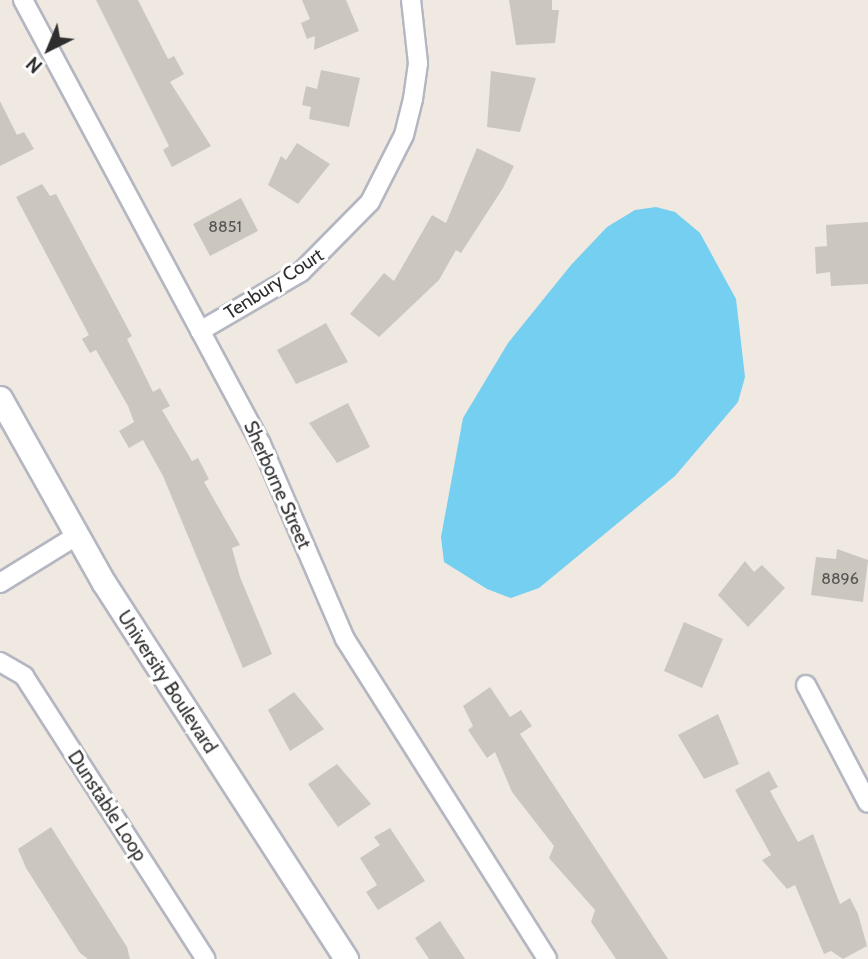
<!DOCTYPE html>
<style>
body{margin:0}
#map{position:relative;width:868px;height:959px;overflow:hidden;background:#efe9e1;font-family:Cabin,sans-serif}
div>[style]{position:absolute}
.water>*{inset:0;background:#75cff0}
.building>*{inset:0;background:#cbc7bf}
.roads{filter:drop-shadow(2px 0 #b4b7c1) drop-shadow(-2px 0 #b4b7c1) drop-shadow(0 2px #b4b7c1) drop-shadow(0 -2px #b4b7c1)}
.minor>*{height:18px;margin:-9px;padding:0 9px;transform-origin:9px;border-radius:9px;background:#fff}
.tertiary>*{height:23px;margin:-11.5px;padding:0 11.5px;transform-origin:11.5px;border-radius:11.5px;background:#fff}
span{translate:-50% -50%;white-space:nowrap;text-align:center;line-height:1.15;-webkit-text-stroke:6px #fff;paint-order:stroke}
.number-label{font-size:16px;color:#555452}
.number-label span{-webkit-text-stroke-width:0}
.street-label{font-size:19px;color:#2e2e2e}
.north{position:absolute;left:14px;top:14px;width:70px;height:70px;-webkit-text-stroke:5px #fff;paint-order:stroke;rotate:223deg;font-size:19px;font-weight:700;line-height:28px;text-align:center;color:#2e2e2e}
.north::after{content:'';display:block;margin:auto;width:24px;height:32px;background:#2e2e2e;clip-path:polygon(50% 0,100% 100%,50% 72%,0 100%)}
</style>
<div id="map">
<div class="water">
<div style="clip-path:polygon(656px 207px,675px 212px,700px 233px,736px 299px,745px 377px,738px 402px,675px 476px,539px 588px,511px 598px,487px 589px,444px 562px,441px 537px,463px 418px,508px 343px,571px 265px,607px 227px,635px 210px)"></div>
</div>
<div class="building">
<div style="clip-path:polygon(96px 0,138px 0,168px 59px,174px 56px,184px 74px,170px 82px,211px 146px,172px 167px,163px 150px,169px 146px)"></div>
<div style="clip-path:polygon(302px 0,346px 0,359px 31px,314px 50px,315px 36px,307px 39px,301px 23px,310px 19px)"></div>
<div style="clip-path:polygon(509px 0,552px 0,552px 10px,559px 10px,555px 43px,516px 45px)"></div>
<div style="clip-path:polygon(321px 70px,360px 78px,349px 127px,309px 119px,311px 107px,302px 105px,306px 86px,317px 89px)"></div>
<div style="clip-path:polygon(491px 71px,536px 78px,520px 132px,487px 127px)"></div>
<div style="clip-path:polygon(0 101px,17px 135px,24px 132px,34px 149px,0 166px)"></div>
<div style="clip-path:polygon(297px 143px,330px 164px,298px 204px,268px 185px,281px 156px,286px 160px)"></div>
<div style="clip-path:polygon(477px 148px,514px 166px,503px 188px,461px 253px,456px 250px,439px 280px,379px 337px,350px 314px,384px 273px,394px 281px,432px 215px,446px 223px)"></div>
<div style="clip-path:polygon(42px 184px,50px 196px,56px 194px,132px 336px,127px 339px,153px 392px,160px 388px,170px 406px,162px 410px,192px 461px,198px 458px,209px 479px,204px 482px,240px 545px,232px 548px,240px 577px,272px 654px,243px 668px,163px 476px,143px 440px,129px 448px,119px 431px,134px 422px,128px 406px,96px 350px,90px 353px,82px 339px,89px 335px,16px 197px)"></div>
<div style="clip-path:polygon(241px 198px,258px 231px,210px 256px,193px 224px)"></div>
<div style="clip-path:polygon(868px 222px,868px 284px,831px 286px,830px 272px,816px 274px,815px 247px,827px 246px,826px 225px)"></div>
<div style="clip-path:polygon(326px 323px,348px 362px,296px 384px,277px 350px)"></div>
<div style="clip-path:polygon(348px 403px,370px 447px,337px 463px,309px 423px)"></div>
<div style="clip-path:polygon(837px 549px,868px 560px,863px 602px,811px 595px,816px 557px,836px 559px)"></div>
<div style="clip-path:polygon(745px 561px,754px 572px,762px 565px,785px 588px,748px 627px,718px 595px)"></div>
<div style="clip-path:polygon(684px 622px,723px 639px,702px 688px,664px 671px)"></div>
<div style="clip-path:polygon(490px 687px,510px 717px,521px 710px,532px 726px,520px 734px,668px 959px,616px 959px,591px 922px,595px 910px,549px 858px,554px 846px,512px 792px,495px 752px,487px 758px,468px 730px,473px 726px,463px 706px)"></div>
<div style="clip-path:polygon(294px 692px,324px 729px,290px 751px,268px 710px)"></div>
<div style="clip-path:polygon(718px 714px,739px 764px,704px 779px,678px 735px)"></div>
<div style="clip-path:polygon(337px 764px,371px 804px,338px 827px,308px 784px)"></div>
<div style="clip-path:polygon(769px 771px,778px 787px,770px 791px,798px 842px,813px 834px,840px 904px,850px 898px,858px 914px,867px 946px,843px 959px,831px 951px,824px 954px,795px 885px,787px 889px,762px 860px,771px 855px,735px 790px)"></div>
<div style="clip-path:polygon(51px 827px,127px 947px,130px 959px,88px 959px,80px 953px,26px 868px,18px 849px)"></div>
<div style="clip-path:polygon(390px 828px,425px 881px,378px 910px,366px 892px,377px 885px,360px 858px,380px 845px,374px 837px)"></div>
<div style="clip-path:polygon(440px 921px,465px 959px,429px 959px,415px 938px)"></div>
</div>
<div class="roads">
<div class="minor">
<div style="left:23px;top:0;width:504px;rotate:61.81deg"></div>
<div style="left:261px;top:444px;width:212px;rotate:66.7deg"></div>
<div style="left:345px;top:639px;width:378px;rotate:57.7deg"></div>
<div style="left:200px;top:331px;width:117px;rotate:-30.3deg"></div>
<div style="left:301px;top:272px;width:98px;rotate:-45.4deg"></div>
<div style="left:370px;top:202px;width:75px;rotate:-63.1deg"></div>
<div style="left:404px;top:135px;width:37px;rotate:-76deg"></div>
<div style="left:413px;top:99px;width:36px;rotate:-82deg"></div>
<div style="left:418px;top:63px;width:63px;rotate:-96.3deg"></div>
<div style="left:0;top:583px;width:89px;rotate:-31.7deg"></div>
<div style="left:0;top:662px;width:28px;rotate:30deg"></div>
<div style="left:24px;top:676px;width:336px;rotate:57.3deg"></div>
<div style="left:806px;top:685px;width:133px;rotate:62.3deg"></div>
</div>
<div class="tertiary">
<div style="left:0;top:398px;width:212px;rotate:60.7deg"></div>
<div style="left:104px;top:583px;width:447px;rotate:57.2deg"></div>
</div>
</div>
<div class="number-label">
<span style="left:225px;top:227px">8851</span>
<span style="left:840px;top:579px">8896</span>
</div>
<div class="street-label">
<span style="left:274px;top:284px;rotate:-33deg">Tenbury Court</span>
<span style="left:277px;top:485px;rotate:66deg">Sherborne Street</span>
<span style="left:167px;top:682px;rotate:57deg">University Boulevard</span>
<span style="left:107px;top:806px;rotate:57deg">Dunstable Loop</span>
</div>
<div class="north">N</div>
</div>
